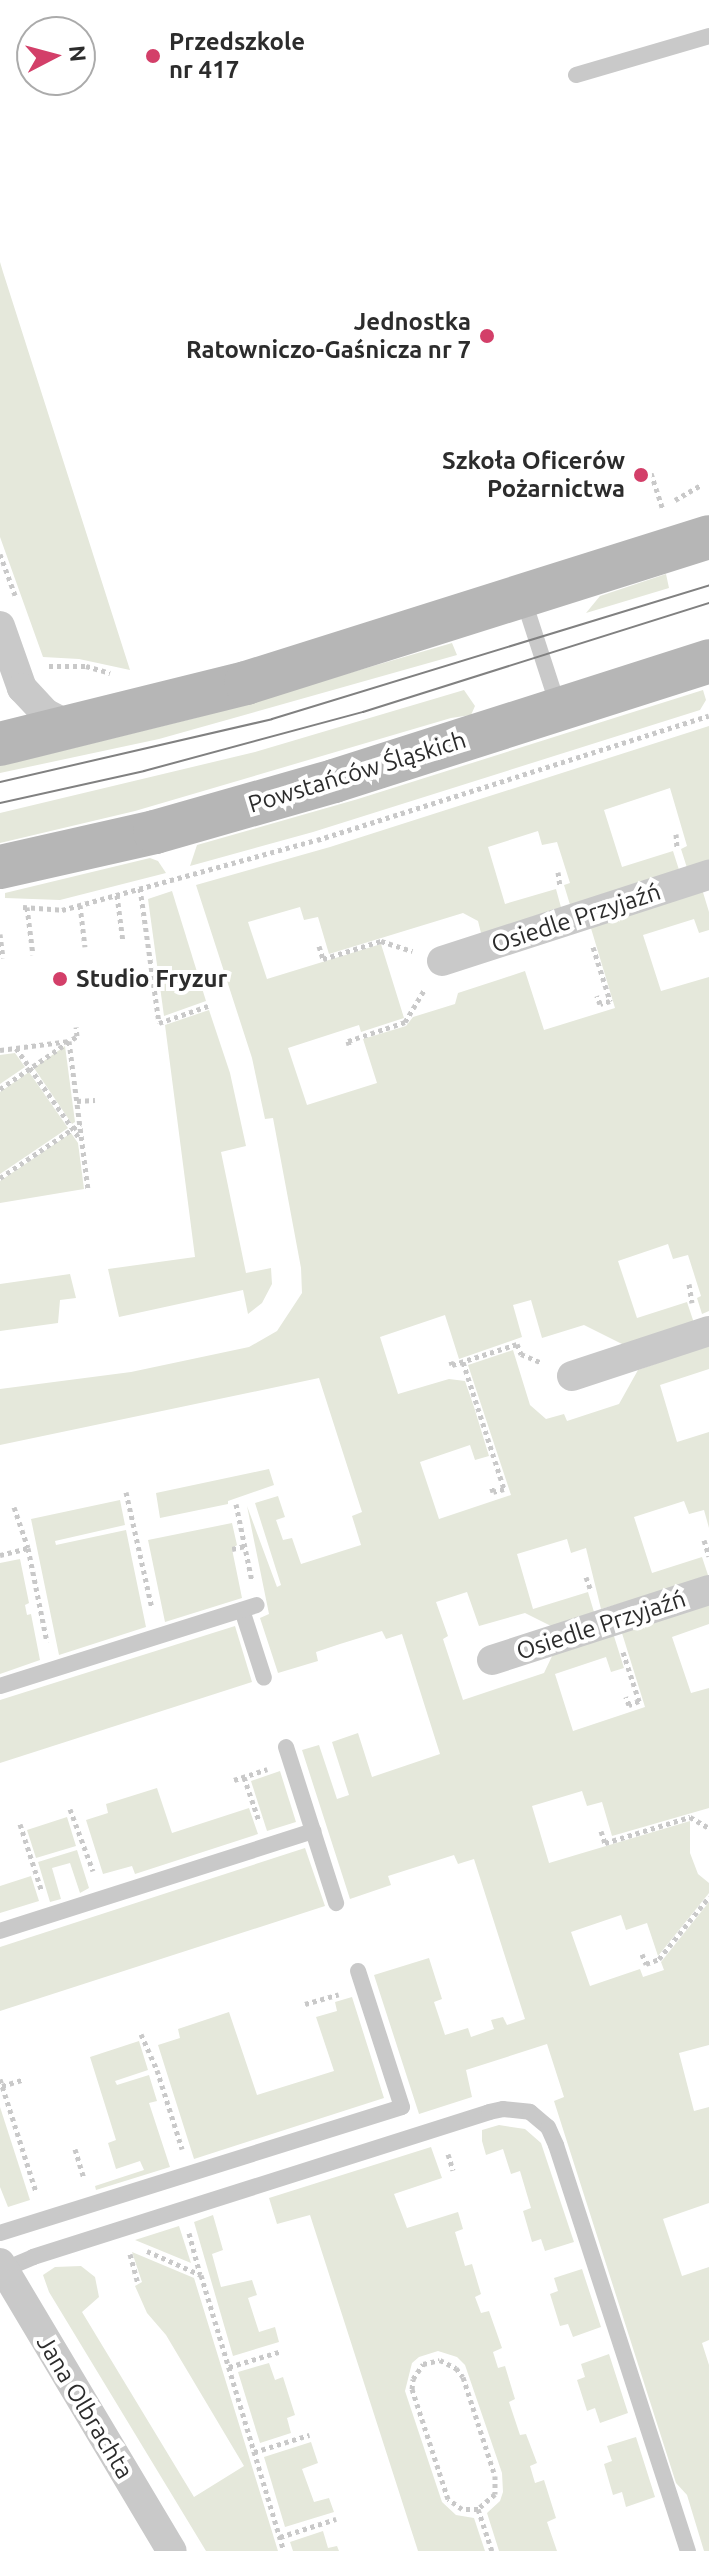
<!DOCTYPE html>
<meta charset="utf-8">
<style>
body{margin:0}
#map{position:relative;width:709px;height:2551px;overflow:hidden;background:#fff;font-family:Ubuntu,sans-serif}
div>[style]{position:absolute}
.green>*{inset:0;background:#e5e8db}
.path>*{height:5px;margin-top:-2.5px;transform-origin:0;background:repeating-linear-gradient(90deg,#c9c9c9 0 4px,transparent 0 8px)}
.lane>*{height:16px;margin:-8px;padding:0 8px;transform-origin:8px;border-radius:8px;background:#c9c9c9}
.street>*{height:30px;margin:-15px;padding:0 15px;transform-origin:15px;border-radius:15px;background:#c9c9c9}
.secondary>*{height:44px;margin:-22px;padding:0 22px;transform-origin:22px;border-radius:22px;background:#b6b6b6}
.tram>*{height:2px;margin:-1px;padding:0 1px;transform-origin:1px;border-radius:1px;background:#818181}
.dots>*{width:22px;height:22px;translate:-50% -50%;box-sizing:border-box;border:4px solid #fff;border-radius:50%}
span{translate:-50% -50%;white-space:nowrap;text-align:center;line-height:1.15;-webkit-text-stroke:8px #fff;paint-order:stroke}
.poi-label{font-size:24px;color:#2c2c2c;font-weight:700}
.left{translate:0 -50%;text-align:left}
.right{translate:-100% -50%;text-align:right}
.street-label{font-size:24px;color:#2c2c2c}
.north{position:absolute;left:16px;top:16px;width:80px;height:80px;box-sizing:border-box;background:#fff;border:2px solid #ababab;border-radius:50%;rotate:84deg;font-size:22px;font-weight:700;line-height:32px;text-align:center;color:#2c2c2c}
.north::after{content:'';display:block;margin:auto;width:28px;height:36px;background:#d33f69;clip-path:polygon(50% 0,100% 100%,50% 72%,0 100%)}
</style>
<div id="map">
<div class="green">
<div style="clip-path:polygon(0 262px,3px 272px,130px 670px,79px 659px,43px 657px,0 537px)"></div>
<div style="clip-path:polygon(666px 574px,669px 588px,586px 613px,600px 596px)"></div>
<div style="clip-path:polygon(452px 643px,457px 655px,159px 739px,0 773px,0 766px,195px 718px)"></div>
<div style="clip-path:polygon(464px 690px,475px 706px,471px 715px,451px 718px,135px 811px,0 843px,0 813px,255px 752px)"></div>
<div style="clip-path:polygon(703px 690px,706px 700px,700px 710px,313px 832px,190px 866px,197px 845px,358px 799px)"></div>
<div style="clip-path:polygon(709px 726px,709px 864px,688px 871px,681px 849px,687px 846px,670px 788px,604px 810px,622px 867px,673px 851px,680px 873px,571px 908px,564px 885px,570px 883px,557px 842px,542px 845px,538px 831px,488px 847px,505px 904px,556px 889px,562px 911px,481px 933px,478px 921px,463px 913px,329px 954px,318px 917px,304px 920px,300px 907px,248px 922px,267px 979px,381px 944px,404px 1018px,361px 1032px,359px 1025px,288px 1048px,307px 1105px,377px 1083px,363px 1039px,406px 1026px,413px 1017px,455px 1004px,458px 993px,501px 979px,525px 971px,544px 1030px,615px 1008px,590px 925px,702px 889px,709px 912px,709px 930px,699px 933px,694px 919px,643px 935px,661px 991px,709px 977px,709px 1311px,702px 1314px,697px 1298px,701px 1296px,688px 1255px,673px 1259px,668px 1244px,618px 1261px,637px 1318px,687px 1302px,694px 1323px,624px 1345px,584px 1325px,542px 1338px,531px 1300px,513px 1305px,522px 1337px,459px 1359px,445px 1315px,380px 1337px,398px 1394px,449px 1379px,465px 1381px,474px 1407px,489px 1456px,475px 1460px,470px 1445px,420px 1462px,439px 1519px,511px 1495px,468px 1365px,513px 1350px,530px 1405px,546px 1419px,564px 1414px,567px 1421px,619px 1404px,638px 1370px,709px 1345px,709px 1369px,660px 1385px,677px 1442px,709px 1432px,709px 1528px,704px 1510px,689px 1514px,684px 1501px,634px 1517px,652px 1573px,702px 1557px,709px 1578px,601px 1609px,586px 1548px,571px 1553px,567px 1539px,517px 1554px,533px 1609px,588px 1592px,594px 1612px,551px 1626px,525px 1613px,479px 1626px,467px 1592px,436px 1602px,448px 1636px,443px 1639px,463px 1700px,544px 1673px,554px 1652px,613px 1633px,624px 1668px,611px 1672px,606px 1657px,555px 1674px,573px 1731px,645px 1707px,621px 1630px,709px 1602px,709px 1624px,672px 1637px,691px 1693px,709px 1688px,709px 1808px,612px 1836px,602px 1802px,587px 1806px,582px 1791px,532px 1806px,549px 1863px,690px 1821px,690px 1853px,698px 1874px,709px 1883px,709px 1893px,658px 1956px,647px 1923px,626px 1930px,621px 1915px,571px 1932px,590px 1986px,640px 1969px,643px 1977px,664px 1970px,661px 1962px,709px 1902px,709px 2045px,679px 2053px,694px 2111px,709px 2107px,709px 2203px,663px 2219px,682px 2276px,709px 2267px,709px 2340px,702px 2343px,709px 2365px,709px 2551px,704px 2551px,687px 2495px,676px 2483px,554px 2101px,564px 2097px,547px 2044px,466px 2070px,472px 2097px,419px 2114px,374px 1975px,429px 1958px,442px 1999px,434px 2002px,445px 2035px,468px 2028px,471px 2037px,494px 2029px,491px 2020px,503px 2017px,507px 2025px,525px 2019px,474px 1859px,458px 1864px,454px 1855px,388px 1876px,391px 1885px,350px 1899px,302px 1750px,319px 1745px,337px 1799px,349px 1795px,332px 1742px,358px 1733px,372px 1777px,440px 1754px,402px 1634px,386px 1639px,382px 1631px,340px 1644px,316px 1652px,318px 1661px,278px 1673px,260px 1618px,269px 1614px,247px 1506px,277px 1587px,281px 1585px,255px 1503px,278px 1496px,285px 1517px,276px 1520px,283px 1540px,292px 1538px,301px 1564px,361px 1545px,352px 1516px,362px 1512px,319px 1378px,0 1445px,0 1389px,131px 1372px,249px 1347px,277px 1331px,302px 1293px,301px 1268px,273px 1118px,265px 1119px,252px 1058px,196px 885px,330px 847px)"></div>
<div style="clip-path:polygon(150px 858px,158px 861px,166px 873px,60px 900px,5px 898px,5px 893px)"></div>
<div style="clip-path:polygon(172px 891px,206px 1001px,164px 1016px,148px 899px)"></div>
<div style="clip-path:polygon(209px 1010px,230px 1073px,246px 1146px,221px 1152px,246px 1273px,271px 1268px,272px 1284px,262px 1303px,248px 1314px,243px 1290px,119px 1317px,108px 1269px,195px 1257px,165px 1025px)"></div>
<div style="clip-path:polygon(65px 1046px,75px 1122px,72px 1124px,34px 1068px)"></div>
<div style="clip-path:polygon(15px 1053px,25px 1067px,0 1084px,0 1055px)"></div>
<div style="clip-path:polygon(29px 1072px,68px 1128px,0 1174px,0 1092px)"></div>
<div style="clip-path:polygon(71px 1133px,78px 1143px,84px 1189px,0 1203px,0 1181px)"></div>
<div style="clip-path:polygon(70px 1274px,76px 1298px,60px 1300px,58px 1323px,0 1331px,0 1284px)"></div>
<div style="clip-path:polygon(269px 1469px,274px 1485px,228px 1501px,228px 1504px,160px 1518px,156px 1493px)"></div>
<div style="clip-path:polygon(120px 1500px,125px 1525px,55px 1541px,56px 1545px,126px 1530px,146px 1627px,59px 1655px,31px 1519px)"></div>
<div style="clip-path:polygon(232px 1523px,237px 1545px,232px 1549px,242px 1598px,165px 1622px,148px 1540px)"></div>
<div style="clip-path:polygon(20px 1559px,29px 1603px,25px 1605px,27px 1615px,31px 1614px,40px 1660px,0 1674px,0 1563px)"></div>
<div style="clip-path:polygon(235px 1626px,252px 1682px,0 1763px,0 1700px)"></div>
<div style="clip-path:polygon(280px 1771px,296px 1822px,267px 1831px,251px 1781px)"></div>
<div style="clip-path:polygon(157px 1788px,172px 1833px,249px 1808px,258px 1834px,135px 1874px,132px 1866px,103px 1874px,86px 1820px,108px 1813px,106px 1804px)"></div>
<div style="clip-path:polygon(67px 1817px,76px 1846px,36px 1858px,27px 1830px)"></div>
<div style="clip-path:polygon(305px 1848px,325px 1906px,0 2011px,0 1947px)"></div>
<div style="clip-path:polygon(77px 1850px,89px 1888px,80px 1893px,70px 1863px,52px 1868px,61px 1899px,50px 1902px,38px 1862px)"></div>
<div style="clip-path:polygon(31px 1876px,39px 1901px,0 1913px,0 1886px)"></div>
<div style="clip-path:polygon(352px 1997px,384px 2098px,194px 2159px,158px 2045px,180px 2038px,178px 2029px,229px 2012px,257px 2095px,334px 2071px,316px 2017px,337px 2011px,335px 2002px)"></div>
<div style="clip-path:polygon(139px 2041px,148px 2070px,115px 2081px,117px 2085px,149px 2075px,157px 2101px,149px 2103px,170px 2167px,96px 2190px,95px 2186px,144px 2170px,140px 2161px,116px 2169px,108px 2143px,116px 2140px,90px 2057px)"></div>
<div style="clip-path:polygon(0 2107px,30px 2200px,8px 2207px,0 2187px)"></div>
<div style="clip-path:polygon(499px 2125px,525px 2129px,541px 2143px,574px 2242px,545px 2251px,541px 2239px,532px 2242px,523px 2211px,531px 2208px,520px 2171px,511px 2174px,503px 2149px,486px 2155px,482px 2141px,482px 2130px)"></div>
<div style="clip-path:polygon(431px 2147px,442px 2178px,394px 2194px,407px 2228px,458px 2212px,463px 2229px,455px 2232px,465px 2266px,472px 2264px,481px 2294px,475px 2297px,481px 2313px,489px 2311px,502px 2348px,493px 2352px,498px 2368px,505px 2366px,515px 2399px,509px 2402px,520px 2435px,526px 2434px,537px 2463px,530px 2466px,535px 2483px,544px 2480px,556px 2518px,547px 2522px,557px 2551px,499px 2551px,487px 2513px,500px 2501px,503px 2492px,502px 2473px,465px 2365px,457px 2357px,438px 2351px,419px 2357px,412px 2363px,405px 2391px,442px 2502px,456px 2515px,474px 2518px,485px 2551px,418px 2551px,310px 2215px,277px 2224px,269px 2198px)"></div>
<div style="clip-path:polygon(213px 2215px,223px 2250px,212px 2254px,221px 2287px,252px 2280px,257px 2295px,248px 2298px,259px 2332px,275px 2327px,279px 2342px,233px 2356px,194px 2222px)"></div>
<div style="clip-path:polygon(179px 2226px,191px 2263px,135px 2240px)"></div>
<div style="clip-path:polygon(132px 2252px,194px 2278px,278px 2551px,206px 2551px,49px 2292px,43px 2275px,55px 2267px,81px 2266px,95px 2277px,99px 2297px,82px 2312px,194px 2497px,244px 2466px,166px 2335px,147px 2313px,135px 2286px,142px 2282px)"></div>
<div style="clip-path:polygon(582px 2269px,601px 2327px,573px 2337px,568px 2324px,560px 2326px,550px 2294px,558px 2291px,554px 2278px)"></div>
<div style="clip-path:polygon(609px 2354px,628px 2413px,600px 2423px,595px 2408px,587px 2411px,577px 2380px,585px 2377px,581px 2364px)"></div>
<div style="clip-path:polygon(269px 2363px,275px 2380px,283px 2377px,295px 2415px,287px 2418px,291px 2433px,260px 2443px,238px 2372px)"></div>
<div style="clip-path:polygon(636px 2437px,655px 2497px,626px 2507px,622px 2492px,613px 2495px,604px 2464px,612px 2461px,607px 2446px)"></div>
<div style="clip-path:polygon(311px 2442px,318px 2463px,302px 2469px,314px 2502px,329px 2498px,334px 2512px,285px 2527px,264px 2457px)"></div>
<div style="clip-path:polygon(323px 2531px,328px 2548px,337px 2546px,339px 2551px,293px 2551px,290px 2542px)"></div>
</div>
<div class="path">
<div style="left:651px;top:473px;width:39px;rotate:72deg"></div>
<div style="left:675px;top:500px;width:30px;rotate:-30deg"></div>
<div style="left:0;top:554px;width:44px;rotate:69.9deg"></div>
<div style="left:49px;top:666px;width:37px"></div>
<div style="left:86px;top:666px;width:25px;rotate:16deg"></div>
<div style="left:676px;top:834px;width:15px;rotate:86deg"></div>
<div style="left:558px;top:872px;width:14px;rotate:82deg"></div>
<div style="left:140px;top:888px;width:136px;rotate:82deg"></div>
<div style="left:159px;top:1023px;width:52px;rotate:-19.1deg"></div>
<div style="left:117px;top:895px;width:47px;rotate:82.7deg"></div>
<div style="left:80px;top:905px;width:42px;rotate:83.2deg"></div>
<div style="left:23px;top:907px;width:39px;rotate:4deg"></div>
<div style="left:62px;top:910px;width:264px;rotate:-15.4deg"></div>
<div style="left:317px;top:840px;width:411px;rotate:-17.6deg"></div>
<div style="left:27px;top:907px;width:48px;rotate:82.9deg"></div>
<div style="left:0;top:934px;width:24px;rotate:83deg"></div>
<div style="left:319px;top:946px;width:14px;rotate:73deg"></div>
<div style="left:323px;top:959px;width:61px;rotate:-17.2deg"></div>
<div style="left:381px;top:941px;width:33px;rotate:18deg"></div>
<div style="left:593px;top:947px;width:57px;rotate:72.5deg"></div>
<div style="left:610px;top:1001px;width:10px;rotate:163deg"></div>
<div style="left:600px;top:1004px;width:9px;rotate:-111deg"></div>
<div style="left:349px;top:1045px;width:4px;rotate:-104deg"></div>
<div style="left:348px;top:1041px;width:60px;rotate:-18.4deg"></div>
<div style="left:405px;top:1022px;width:37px;rotate:-59deg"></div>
<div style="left:16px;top:1048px;width:111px;rotate:54.9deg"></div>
<div style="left:0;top:1050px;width:70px;rotate:-7.4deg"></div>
<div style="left:69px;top:1041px;width:150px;rotate:82.7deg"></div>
<div style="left:0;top:1089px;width:93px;rotate:-34.5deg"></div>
<div style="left:77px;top:1036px;width:9px;rotate:-96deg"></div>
<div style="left:77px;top:1101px;width:18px;rotate:-3deg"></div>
<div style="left:0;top:1178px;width:97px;rotate:-34deg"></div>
<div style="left:689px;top:1284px;width:19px;rotate:81deg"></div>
<div style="left:451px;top:1361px;width:4px;rotate:76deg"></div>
<div style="left:452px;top:1365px;width:68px;rotate:-17.9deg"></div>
<div style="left:517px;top:1344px;width:11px;rotate:68deg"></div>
<div style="left:521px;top:1354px;width:23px;rotate:23deg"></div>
<div style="left:463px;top:1362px;width:133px;rotate:72.1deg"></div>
<div style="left:504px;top:1489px;width:11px;rotate:165deg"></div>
<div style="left:493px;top:1492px;width:7px;rotate:-106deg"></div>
<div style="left:126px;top:1492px;width:119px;rotate:77.4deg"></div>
<div style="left:236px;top:1504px;width:79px;rotate:78.3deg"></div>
<div style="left:14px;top:1507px;width:43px;rotate:71.1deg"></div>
<div style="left:28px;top:1548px;width:96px;rotate:78.6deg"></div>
<div style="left:704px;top:1540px;width:17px;rotate:73deg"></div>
<div style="left:232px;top:1549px;width:13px;rotate:-13deg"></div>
<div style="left:0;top:1555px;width:29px;rotate:-14deg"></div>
<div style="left:586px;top:1577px;width:15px;rotate:70deg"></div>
<div style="left:623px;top:1652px;width:52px;rotate:71.9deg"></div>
<div style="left:639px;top:1701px;width:11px;rotate:158deg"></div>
<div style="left:629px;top:1705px;width:9px;rotate:-111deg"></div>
<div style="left:244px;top:1777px;width:46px;rotate:71.2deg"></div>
<div style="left:234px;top:1780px;width:35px;rotate:-18deg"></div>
<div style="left:70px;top:1809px;width:66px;rotate:69.6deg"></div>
<div style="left:20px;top:1824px;width:71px;rotate:72.1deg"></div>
<div style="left:601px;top:1831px;width:13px;rotate:72deg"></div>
<div style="left:605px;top:1843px;width:89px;rotate:-17deg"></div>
<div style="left:690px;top:1817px;width:22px;rotate:30deg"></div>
<div style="left:642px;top:1954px;width:11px;rotate:68deg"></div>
<div style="left:646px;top:1964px;width:14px;rotate:-21deg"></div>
<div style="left:659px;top:1959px;width:80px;rotate:-51.1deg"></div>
<div style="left:305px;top:2004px;width:35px;rotate:-16deg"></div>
<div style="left:141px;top:2034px;width:39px;rotate:66deg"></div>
<div style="left:157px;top:2070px;width:83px;rotate:72.4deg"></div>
<div style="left:0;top:2079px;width:119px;rotate:72.3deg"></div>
<div style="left:2px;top:2086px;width:21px;rotate:-17deg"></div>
<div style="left:75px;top:2149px;width:30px;rotate:73deg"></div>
<div style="left:448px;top:2154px;width:17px;rotate:73deg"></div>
<div style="left:189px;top:2233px;width:42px;rotate:75deg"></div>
<div style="left:147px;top:2251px;width:59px;rotate:24deg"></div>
<div style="left:201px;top:2275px;width:288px;rotate:73.3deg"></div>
<div style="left:130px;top:2254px;width:31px;rotate:75deg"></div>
<div style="left:440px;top:2360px;width:18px;rotate:27deg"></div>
<div style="left:456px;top:2368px;width:11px;rotate:52deg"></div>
<div style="left:463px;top:2377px;width:104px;rotate:72.1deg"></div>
<div style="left:495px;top:2476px;width:18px;rotate:90deg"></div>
<div style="left:495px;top:2494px;width:23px;rotate:139deg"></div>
<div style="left:478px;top:2509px;width:16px;rotate:180deg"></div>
<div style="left:462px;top:2509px;width:17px;rotate:-144deg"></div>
<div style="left:448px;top:2499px;width:116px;rotate:-108.1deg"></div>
<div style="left:412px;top:2389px;width:10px;rotate:-84deg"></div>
<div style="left:413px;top:2379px;width:18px;rotate:-56deg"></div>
<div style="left:423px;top:2364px;width:17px;rotate:-13deg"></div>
<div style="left:229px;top:2367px;width:55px;rotate:-16.8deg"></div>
<div style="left:254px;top:2452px;width:58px;rotate:-17.2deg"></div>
<div style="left:478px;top:2509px;width:44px;rotate:71.6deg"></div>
<div style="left:280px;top:2537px;width:59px;rotate:-17.8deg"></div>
</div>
<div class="lane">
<div style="left:576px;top:75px;width:139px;rotate:-16.3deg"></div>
<div style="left:523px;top:598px;width:117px;rotate:72deg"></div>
<div style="left:242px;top:1610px;width:71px;rotate:72.1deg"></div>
<div style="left:0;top:1686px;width:269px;rotate:-17.5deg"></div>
<div style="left:286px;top:1747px;width:164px;rotate:72.2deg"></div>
<div style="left:0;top:1931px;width:329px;rotate:-17.7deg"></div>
<div style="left:0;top:2233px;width:421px;rotate:-17.4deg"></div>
<div style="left:402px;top:2107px;width:143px;rotate:-107.9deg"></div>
<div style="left:3px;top:2270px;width:33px;rotate:-23deg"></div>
<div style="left:33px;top:2257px;width:478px;rotate:-17.6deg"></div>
<div style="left:489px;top:2112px;width:14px;rotate:-12deg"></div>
<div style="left:503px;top:2109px;width:27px;rotate:6deg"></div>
<div style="left:530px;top:2112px;width:23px;rotate:40deg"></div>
<div style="left:548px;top:2127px;width:20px;rotate:66deg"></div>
<div style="left:556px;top:2145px;width:427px;rotate:72deg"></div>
</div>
<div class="street">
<div style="left:0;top:626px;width:66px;rotate:70.5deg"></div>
<div style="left:22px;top:688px;width:34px;rotate:47deg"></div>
<div style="left:45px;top:713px;width:30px;rotate:28deg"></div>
<div style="left:442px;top:961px;width:281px;rotate:-17.9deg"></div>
<div style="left:572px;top:1376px;width:144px;rotate:-18.2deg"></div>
<div style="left:492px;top:1660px;width:228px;rotate:-17.9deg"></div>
<div style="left:0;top:2263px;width:335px;rotate:59.2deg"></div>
</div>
<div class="secondary">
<div style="left:0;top:744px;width:253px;rotate:-13.9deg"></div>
<div style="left:246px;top:683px;width:485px;rotate:-17.5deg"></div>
<div style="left:0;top:867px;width:159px;rotate:-12.7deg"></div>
<div style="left:155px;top:832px;width:186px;rotate:-15.9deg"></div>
<div style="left:334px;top:781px;width:394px;rotate:-17.7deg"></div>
</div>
<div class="tram">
<div style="left:0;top:782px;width:279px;rotate:-13deg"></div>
<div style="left:272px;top:719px;width:457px;rotate:-17deg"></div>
<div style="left:0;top:803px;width:148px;rotate:-12.5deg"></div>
<div style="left:144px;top:771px;width:227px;rotate:-15.1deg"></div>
<div style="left:363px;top:712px;width:363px;rotate:-17.5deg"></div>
</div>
<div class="dots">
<div style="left:153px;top:56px;background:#d33f69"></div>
<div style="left:487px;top:336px;background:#d33f69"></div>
<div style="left:641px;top:475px;background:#d33f69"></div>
<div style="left:60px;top:979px;background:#d33f69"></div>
</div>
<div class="poi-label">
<span class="left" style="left:169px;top:56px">Przedszkole<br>nr 417</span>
<span class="right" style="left:471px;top:336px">Jednostka<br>Ratowniczo-Gaśnicza nr 7</span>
<span class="right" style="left:625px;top:475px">Szkoła Oficerów<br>Pożarnictwa</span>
<span class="left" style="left:76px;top:979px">Studio Fryzur</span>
</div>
<div class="street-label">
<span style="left:357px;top:772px;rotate:-17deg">Powstańców Śląskich</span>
<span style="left:576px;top:918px;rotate:-18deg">Osiedle Przyjaźń</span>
<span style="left:601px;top:1625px;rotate:-18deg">Osiedle Przyjaźń</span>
<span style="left:85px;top:2407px;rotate:59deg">Jana Olbrachta</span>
</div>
<div class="north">N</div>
</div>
